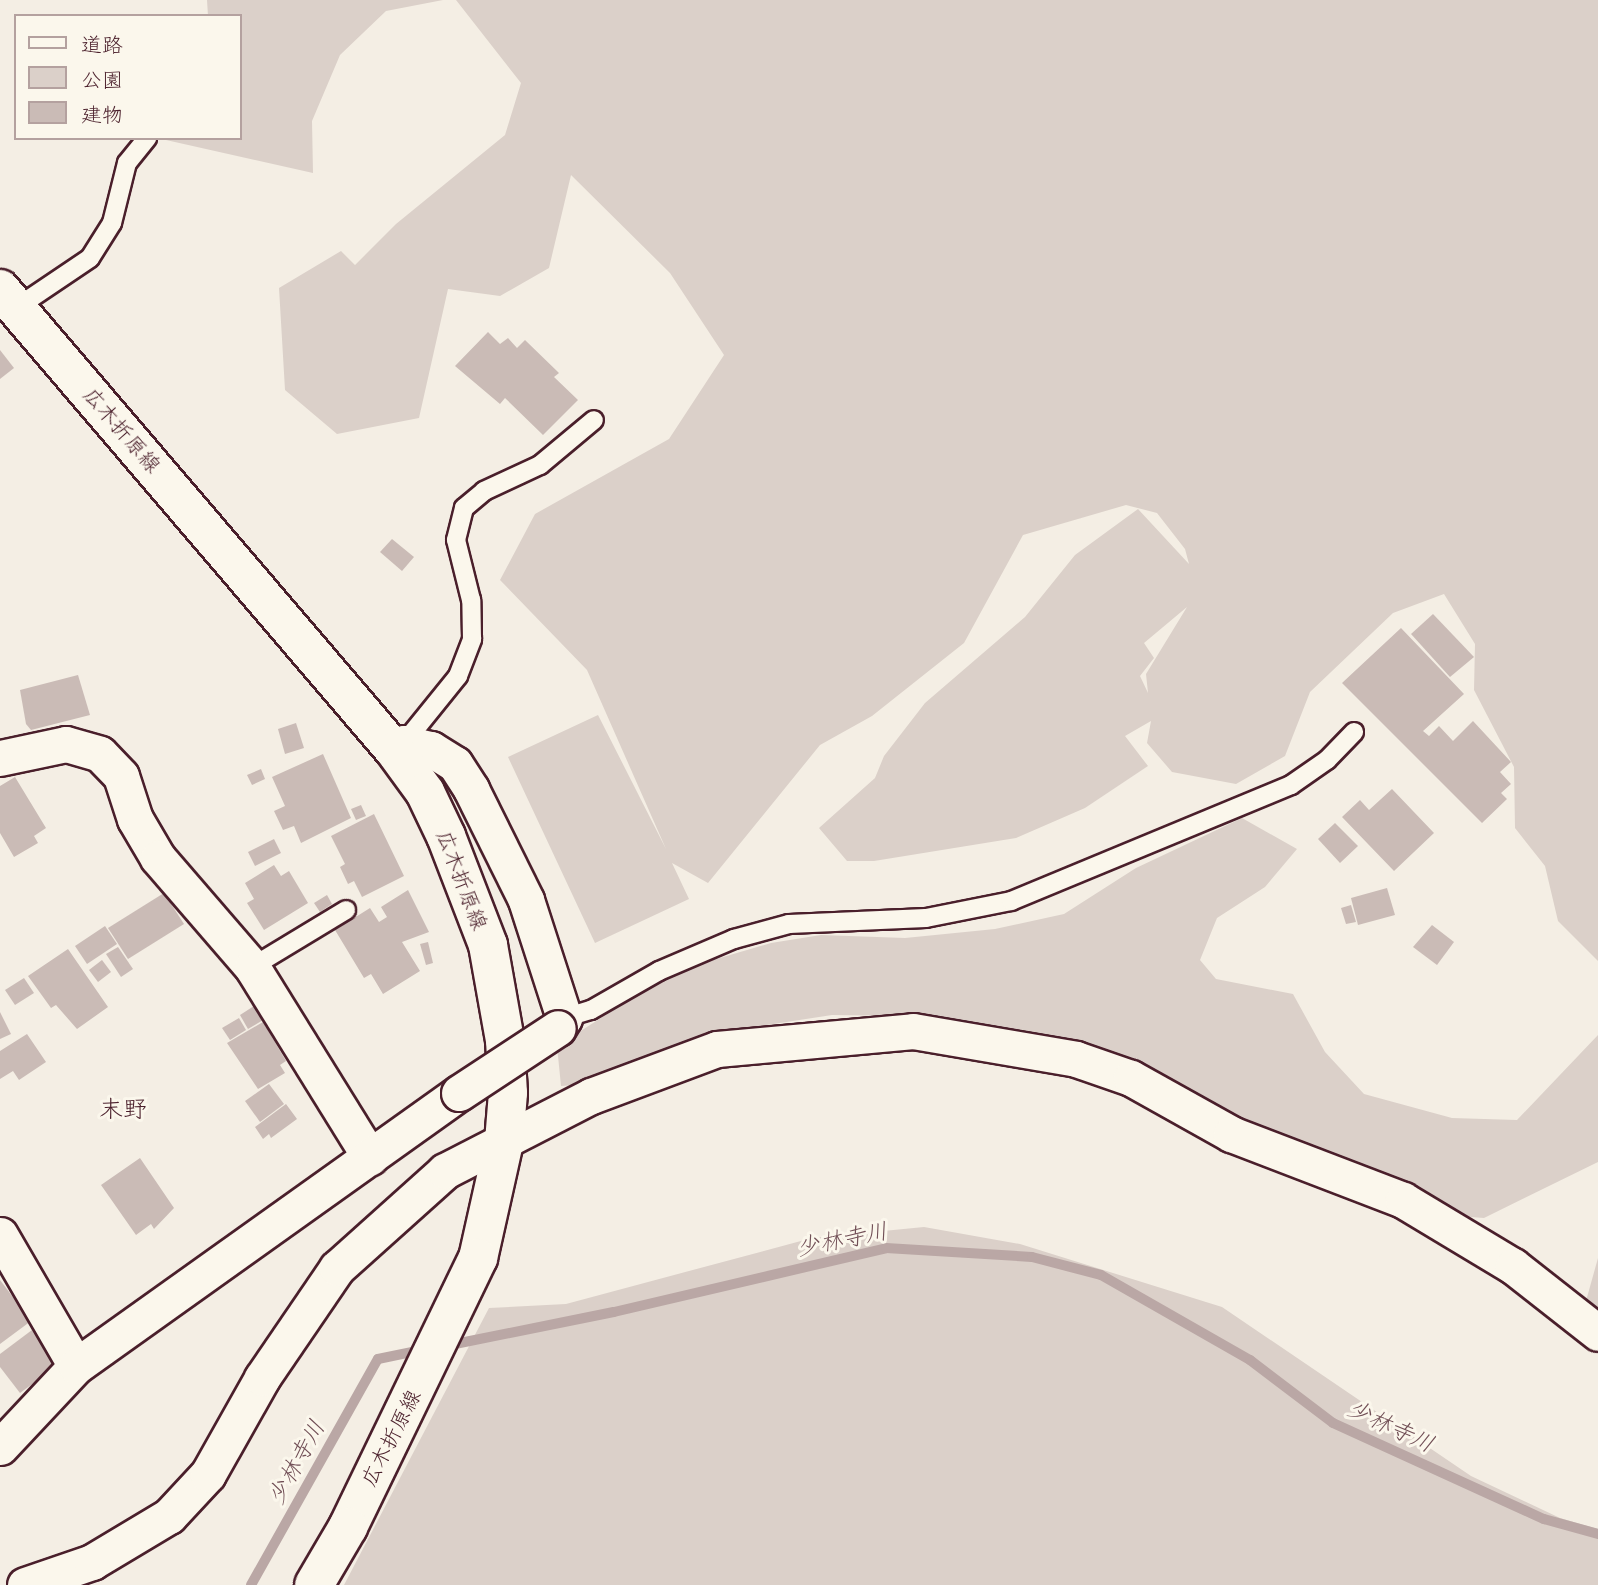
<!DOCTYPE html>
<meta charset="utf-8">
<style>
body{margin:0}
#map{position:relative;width:1598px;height:1585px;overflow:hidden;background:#f4eee4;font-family:Itim,"Klee One",sans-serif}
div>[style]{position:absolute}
.green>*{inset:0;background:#dbd0c9}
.stream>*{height:10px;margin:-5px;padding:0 5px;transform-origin:5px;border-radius:5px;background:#baa7a5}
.building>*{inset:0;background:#cabbb6}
.roads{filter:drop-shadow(2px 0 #4a1f2b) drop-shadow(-2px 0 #4a1f2b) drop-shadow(0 2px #4a1f2b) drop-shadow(0 -2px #4a1f2b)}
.service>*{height:18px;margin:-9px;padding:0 9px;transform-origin:9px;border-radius:9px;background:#fbf7ec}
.minor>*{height:35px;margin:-17.5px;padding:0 17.5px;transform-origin:17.5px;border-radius:17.5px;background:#fbf7ec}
.secondary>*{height:38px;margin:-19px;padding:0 19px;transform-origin:19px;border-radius:19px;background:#fbf7ec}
.bridges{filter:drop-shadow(2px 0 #4a1f2b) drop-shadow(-2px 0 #4a1f2b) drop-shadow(0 2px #4a1f2b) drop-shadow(0 -2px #4a1f2b)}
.minor-bridge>*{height:35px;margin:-17.5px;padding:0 17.5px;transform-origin:17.5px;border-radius:17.5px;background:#fbf7ec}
span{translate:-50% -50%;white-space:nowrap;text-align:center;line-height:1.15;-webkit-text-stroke:6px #fbf7ec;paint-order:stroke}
.street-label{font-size:21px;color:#4a1f2b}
.water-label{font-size:23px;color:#714f56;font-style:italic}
.quarter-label{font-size:24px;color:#4a1f2b}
.legend{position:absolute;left:14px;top:14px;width:228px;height:126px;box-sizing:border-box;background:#fbf7ec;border:2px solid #b4a19f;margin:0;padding:9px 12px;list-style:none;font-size:21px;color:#4a1f2b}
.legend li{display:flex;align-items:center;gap:14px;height:35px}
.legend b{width:35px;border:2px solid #b4a19f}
</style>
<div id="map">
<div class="green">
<div style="clip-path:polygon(207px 0,443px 0,386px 11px,340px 55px,312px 121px,313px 173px,166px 140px,240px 138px,240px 16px,208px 16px)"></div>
<div style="clip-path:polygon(evenodd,456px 0,1598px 0,1598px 961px,1558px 921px,1545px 866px,1515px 828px,1514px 767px,1474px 690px,1475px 644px,1444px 594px,1393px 613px,1310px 692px,1285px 756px,1236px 784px,1172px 772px,1147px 743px,1151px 721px,1125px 736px,1148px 766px,1085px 808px,1016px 838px,874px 861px,847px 861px,819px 828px,875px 778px,884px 756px,925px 703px,1025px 617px,1075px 555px,1138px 509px,1189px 564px,1185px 549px,1157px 513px,1126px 505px,1023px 535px,964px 643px,872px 716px,820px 745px,708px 883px,672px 863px,689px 899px,595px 943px,508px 757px,598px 715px,666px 849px,587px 670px,500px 580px,535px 514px,669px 439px,724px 355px,670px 273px,571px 175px,549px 268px,500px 296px,448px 289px,419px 418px,337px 434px,285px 390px,279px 288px,341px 251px,355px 265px,396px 224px,505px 135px,521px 83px,456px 0,1187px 607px,1146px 674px,1148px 693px,1140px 676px,1154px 658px,1144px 643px,1187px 607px)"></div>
<div style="clip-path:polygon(1242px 818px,1297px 849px,1265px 887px,1217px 918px,1200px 960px,1216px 979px,1293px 994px,1325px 1052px,1364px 1094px,1452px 1118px,1517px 1120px,1598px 1035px,1598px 1162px,1484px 1218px,1445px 1215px,1314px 1160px,1103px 1049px,1023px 1030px,908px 1016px,832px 1015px,709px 1034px,591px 1084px,561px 1086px,557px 1046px,656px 983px,713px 960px,771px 943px,821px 935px,905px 938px,995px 929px,1064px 914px,1136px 868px)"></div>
<div style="clip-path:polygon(924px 1227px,1020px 1244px,1222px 1307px,1471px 1476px,1560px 1518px,1598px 1529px,1598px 1585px,344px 1585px,489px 1308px,566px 1304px,812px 1238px)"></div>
<div style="clip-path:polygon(1598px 1258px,1598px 1311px,1586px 1301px)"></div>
</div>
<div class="stream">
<div style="left:445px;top:1346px;width:172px;rotate:-11.4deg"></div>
<div style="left:614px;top:1312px;width:279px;rotate:-13.2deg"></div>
<div style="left:886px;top:1248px;width:146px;rotate:3.5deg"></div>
<div style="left:1032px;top:1257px;width:71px;rotate:14.6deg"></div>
<div style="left:1101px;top:1275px;width:172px;rotate:29.7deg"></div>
<div style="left:1250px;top:1360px;width:104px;rotate:37.2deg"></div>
<div style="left:1333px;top:1423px;width:232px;rotate:24.5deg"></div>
<div style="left:1544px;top:1519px;width:56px;rotate:15.5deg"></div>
<div style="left:251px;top:1585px;width:259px;rotate:-60.7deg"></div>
<div style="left:378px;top:1359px;width:45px;rotate:-11.6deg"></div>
</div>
<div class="building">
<div style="clip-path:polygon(488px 332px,500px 344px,508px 338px,517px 348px,525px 340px,559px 373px,554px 377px,578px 400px,543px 435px,505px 398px,500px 404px,455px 366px)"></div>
<div style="clip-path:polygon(0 350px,14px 368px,0 379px)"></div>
<div style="clip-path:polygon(392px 539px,414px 557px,402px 571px,380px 552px)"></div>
<div style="clip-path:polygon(1433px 614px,1474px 657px,1450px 677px,1411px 634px)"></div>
<div style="clip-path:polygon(1401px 628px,1464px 694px,1423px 731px,1429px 736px,1439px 726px,1453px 741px,1473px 721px,1511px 762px,1500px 772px,1511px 784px,1501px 793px,1507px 799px,1482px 823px,1342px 683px)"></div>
<div style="clip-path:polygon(78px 675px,90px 715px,31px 730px,26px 724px,20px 690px)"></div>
<div style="clip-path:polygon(296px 723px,304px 748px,285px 754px,278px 729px)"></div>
<div style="clip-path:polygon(323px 754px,351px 818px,301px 843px,294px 826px,283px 830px,274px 811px,285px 806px,272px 777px)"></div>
<div style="clip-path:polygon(261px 769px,265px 779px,252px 785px,247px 775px)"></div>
<div style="clip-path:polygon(15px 777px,46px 828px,34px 836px,38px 843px,14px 857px,0 833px,0 786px)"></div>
<div style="clip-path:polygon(1392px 789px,1434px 833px,1394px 871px,1342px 817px,1360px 800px,1369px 810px)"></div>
<div style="clip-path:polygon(361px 805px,366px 816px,356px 820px,351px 809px)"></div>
<div style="clip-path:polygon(374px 814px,404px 876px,362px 897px,354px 881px,348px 884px,340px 867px,345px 864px,331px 836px)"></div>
<div style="clip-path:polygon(1335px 823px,1358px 846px,1340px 863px,1318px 839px)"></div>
<div style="clip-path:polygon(274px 839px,281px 853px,255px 866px,248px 852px)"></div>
<div style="clip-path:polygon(274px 865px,281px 876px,289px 871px,308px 903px,264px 930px,247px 903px,254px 899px,245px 883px)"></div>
<div style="clip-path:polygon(1387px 888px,1395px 915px,1358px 925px,1351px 898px)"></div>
<div style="clip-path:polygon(408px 890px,429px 932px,402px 942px,420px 971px,383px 994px,371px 974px,364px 978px,335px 930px,370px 908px,379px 922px,387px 917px,381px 907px)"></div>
<div style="clip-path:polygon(164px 893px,184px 924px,128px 959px,108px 928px)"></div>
<div style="clip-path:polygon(327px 895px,332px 904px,320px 912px,314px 903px)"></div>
<div style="clip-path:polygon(1351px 905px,1356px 922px,1346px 924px,1341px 908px)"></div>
<div style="clip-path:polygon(1432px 925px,1454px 942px,1437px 965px,1413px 947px)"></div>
<div style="clip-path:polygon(105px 926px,117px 944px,87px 964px,75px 946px)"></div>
<div style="clip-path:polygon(428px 942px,433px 963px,426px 965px,420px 944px)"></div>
<div style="clip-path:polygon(118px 947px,133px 969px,121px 977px,106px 954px)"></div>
<div style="clip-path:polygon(68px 949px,108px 1007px,77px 1029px,56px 1005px,51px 1008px,28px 976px)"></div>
<div style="clip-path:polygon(102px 960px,111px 972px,98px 982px,89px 970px)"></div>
<div style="clip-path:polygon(24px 978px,34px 993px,15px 1005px,5px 990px)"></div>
<div style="clip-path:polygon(254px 1006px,263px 1020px,248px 1029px,240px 1015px)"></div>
<div style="clip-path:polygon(0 1012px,11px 1034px,0 1039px)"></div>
<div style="clip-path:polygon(239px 1018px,246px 1030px,230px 1040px,222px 1028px)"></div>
<div style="clip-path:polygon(263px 1022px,286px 1061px,280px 1065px,285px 1073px,258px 1089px,227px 1043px)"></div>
<div style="clip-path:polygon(27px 1034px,46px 1062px,19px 1080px,13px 1071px,0 1079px,0 1051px)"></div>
<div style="clip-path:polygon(269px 1084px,284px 1104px,260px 1122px,245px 1101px)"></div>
<div style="clip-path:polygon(286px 1104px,297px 1119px,271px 1138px,269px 1134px,263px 1139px,255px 1127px)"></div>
<div style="clip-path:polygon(140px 1158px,174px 1208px,154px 1229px,151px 1224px,136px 1235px,101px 1185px)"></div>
<div style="clip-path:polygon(0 1280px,31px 1321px,0 1344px)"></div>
<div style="clip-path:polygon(32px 1330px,58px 1365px,20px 1393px,0 1367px,0 1354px)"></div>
</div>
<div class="roads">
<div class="service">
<div style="left:16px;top:308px;width:89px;rotate:-34deg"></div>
<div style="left:90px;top:258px;width:41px;rotate:-57.8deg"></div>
<div style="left:112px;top:223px;width:62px;rotate:-76deg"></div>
<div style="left:127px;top:163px;width:32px;rotate:-51deg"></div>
<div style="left:404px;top:743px;width:86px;rotate:-51.1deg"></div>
<div style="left:458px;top:676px;width:40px;rotate:-69deg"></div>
<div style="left:472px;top:639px;width:39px;rotate:-91deg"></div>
<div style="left:471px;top:600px;width:62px;rotate:-104deg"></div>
<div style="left:456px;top:540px;width:33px;rotate:-76deg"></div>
<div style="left:464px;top:508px;width:26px;rotate:-40deg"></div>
<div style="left:484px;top:491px;width:62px;rotate:-24.9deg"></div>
<div style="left:540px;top:465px;width:70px;rotate:-39.8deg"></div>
<div style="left:252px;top:967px;width:110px;rotate:-31.2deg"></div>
<div style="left:564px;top:1018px;width:28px;rotate:-17deg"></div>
<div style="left:591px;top:1010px;width:78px;rotate:-29.8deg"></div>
<div style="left:659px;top:971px;width:82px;rotate:-23.1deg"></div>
<div style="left:734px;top:939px;width:57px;rotate:-15.3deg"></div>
<div style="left:789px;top:924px;width:137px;rotate:-2.5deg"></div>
<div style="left:926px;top:918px;width:87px;rotate:-11.3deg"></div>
<div style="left:1011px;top:901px;width:303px;rotate:-22.5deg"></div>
<div style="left:1291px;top:785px;width:44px;rotate:-34.8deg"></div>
<div style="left:1327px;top:760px;width:39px;rotate:-46deg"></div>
</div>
<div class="minor">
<div style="left:395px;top:751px;width:12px;rotate:-42deg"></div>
<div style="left:404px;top:743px;width:28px;rotate:13deg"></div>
<div style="left:431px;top:749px;width:28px;rotate:32deg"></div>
<div style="left:455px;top:764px;width:30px;rotate:57deg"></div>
<div style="left:471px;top:789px;width:124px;rotate:63.6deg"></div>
<div style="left:526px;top:900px;width:124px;rotate:72.1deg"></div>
<div style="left:564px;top:1018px;width:12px;rotate:121deg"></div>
<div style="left:0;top:758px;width:67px;rotate:-12deg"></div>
<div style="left:66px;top:744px;width:35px;rotate:16deg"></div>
<div style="left:100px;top:754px;width:30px;rotate:46deg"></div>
<div style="left:121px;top:776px;width:45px;rotate:72deg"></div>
<div style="left:135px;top:819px;width:45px;rotate:59.5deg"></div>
<div style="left:158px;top:858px;width:144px;rotate:49.2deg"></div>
<div style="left:252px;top:967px;width:224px;rotate:58.2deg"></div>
<div style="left:0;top:1235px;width:151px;rotate:59.9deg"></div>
<div style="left:0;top:1447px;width:111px;rotate:-46.8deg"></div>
<div style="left:76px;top:1366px;width:470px;rotate:-35.5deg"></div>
<div style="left:25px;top:1585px;width:71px;rotate:-18.9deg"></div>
<div style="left:92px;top:1562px;width:90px;rotate:-30.9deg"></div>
<div style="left:169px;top:1516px;width:57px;rotate:-47.1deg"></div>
<div style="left:208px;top:1474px;width:110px;rotate:-60.6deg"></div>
<div style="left:262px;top:1378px;width:133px;rotate:-55.7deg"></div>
<div style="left:337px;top:1268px;width:145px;rotate:-41.9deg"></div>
<div style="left:445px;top:1171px;width:164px;rotate:-27.2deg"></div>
<div style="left:591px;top:1096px;width:134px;rotate:-20.5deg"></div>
<div style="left:717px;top:1049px;width:197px;rotate:-5.2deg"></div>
<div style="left:913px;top:1031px;width:165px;rotate:9.7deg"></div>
<div style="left:1076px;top:1059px;width:58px;rotate:19.1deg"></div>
<div style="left:1131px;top:1078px;width:115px;rotate:29.2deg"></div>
<div style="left:1231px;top:1134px;width:184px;rotate:21deg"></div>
<div style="left:1403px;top:1200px;width:128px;rotate:31deg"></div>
<div style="left:1513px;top:1266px;width:108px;rotate:38.2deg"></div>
</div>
<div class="secondary">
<div style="left:0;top:289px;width:608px;rotate:49.47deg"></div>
<div style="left:395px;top:751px;width:51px;rotate:53.8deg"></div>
<div style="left:425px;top:792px;width:49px;rotate:64.5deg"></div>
<div style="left:446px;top:836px;width:117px;rotate:68.9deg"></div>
<div style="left:488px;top:945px;width:97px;rotate:79.9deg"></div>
<div style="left:505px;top:1040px;width:53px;rotate:86.8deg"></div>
<div style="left:508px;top:1093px;width:49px;rotate:94.7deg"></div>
<div style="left:504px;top:1142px;width:119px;rotate:102.6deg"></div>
<div style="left:478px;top:1258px;width:299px;rotate:115.8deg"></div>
<div style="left:348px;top:1527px;width:67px;rotate:120.4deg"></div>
</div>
</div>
<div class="bridges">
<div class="minor-bridge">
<div style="left:459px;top:1093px;width:118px;rotate:-33.3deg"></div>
</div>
</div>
<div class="street-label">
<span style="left:122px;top:430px;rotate:49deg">広木折原線</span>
<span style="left:462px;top:880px;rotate:69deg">広木折原線</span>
<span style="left:391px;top:1438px;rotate:-63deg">広木折原線</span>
</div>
<div class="water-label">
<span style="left:842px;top:1239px;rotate:-11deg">少林寺川</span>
<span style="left:1391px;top:1426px;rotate:25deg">少林寺川</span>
<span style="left:296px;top:1462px;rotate:-61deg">少林寺川</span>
</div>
<div class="quarter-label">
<span style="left:123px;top:1109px">末野</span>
</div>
<ul class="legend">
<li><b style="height:9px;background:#fbf7ec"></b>道路</li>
<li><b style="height:19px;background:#dbd0c9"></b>公園</li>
<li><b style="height:19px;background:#cabbb6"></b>建物</li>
</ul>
</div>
